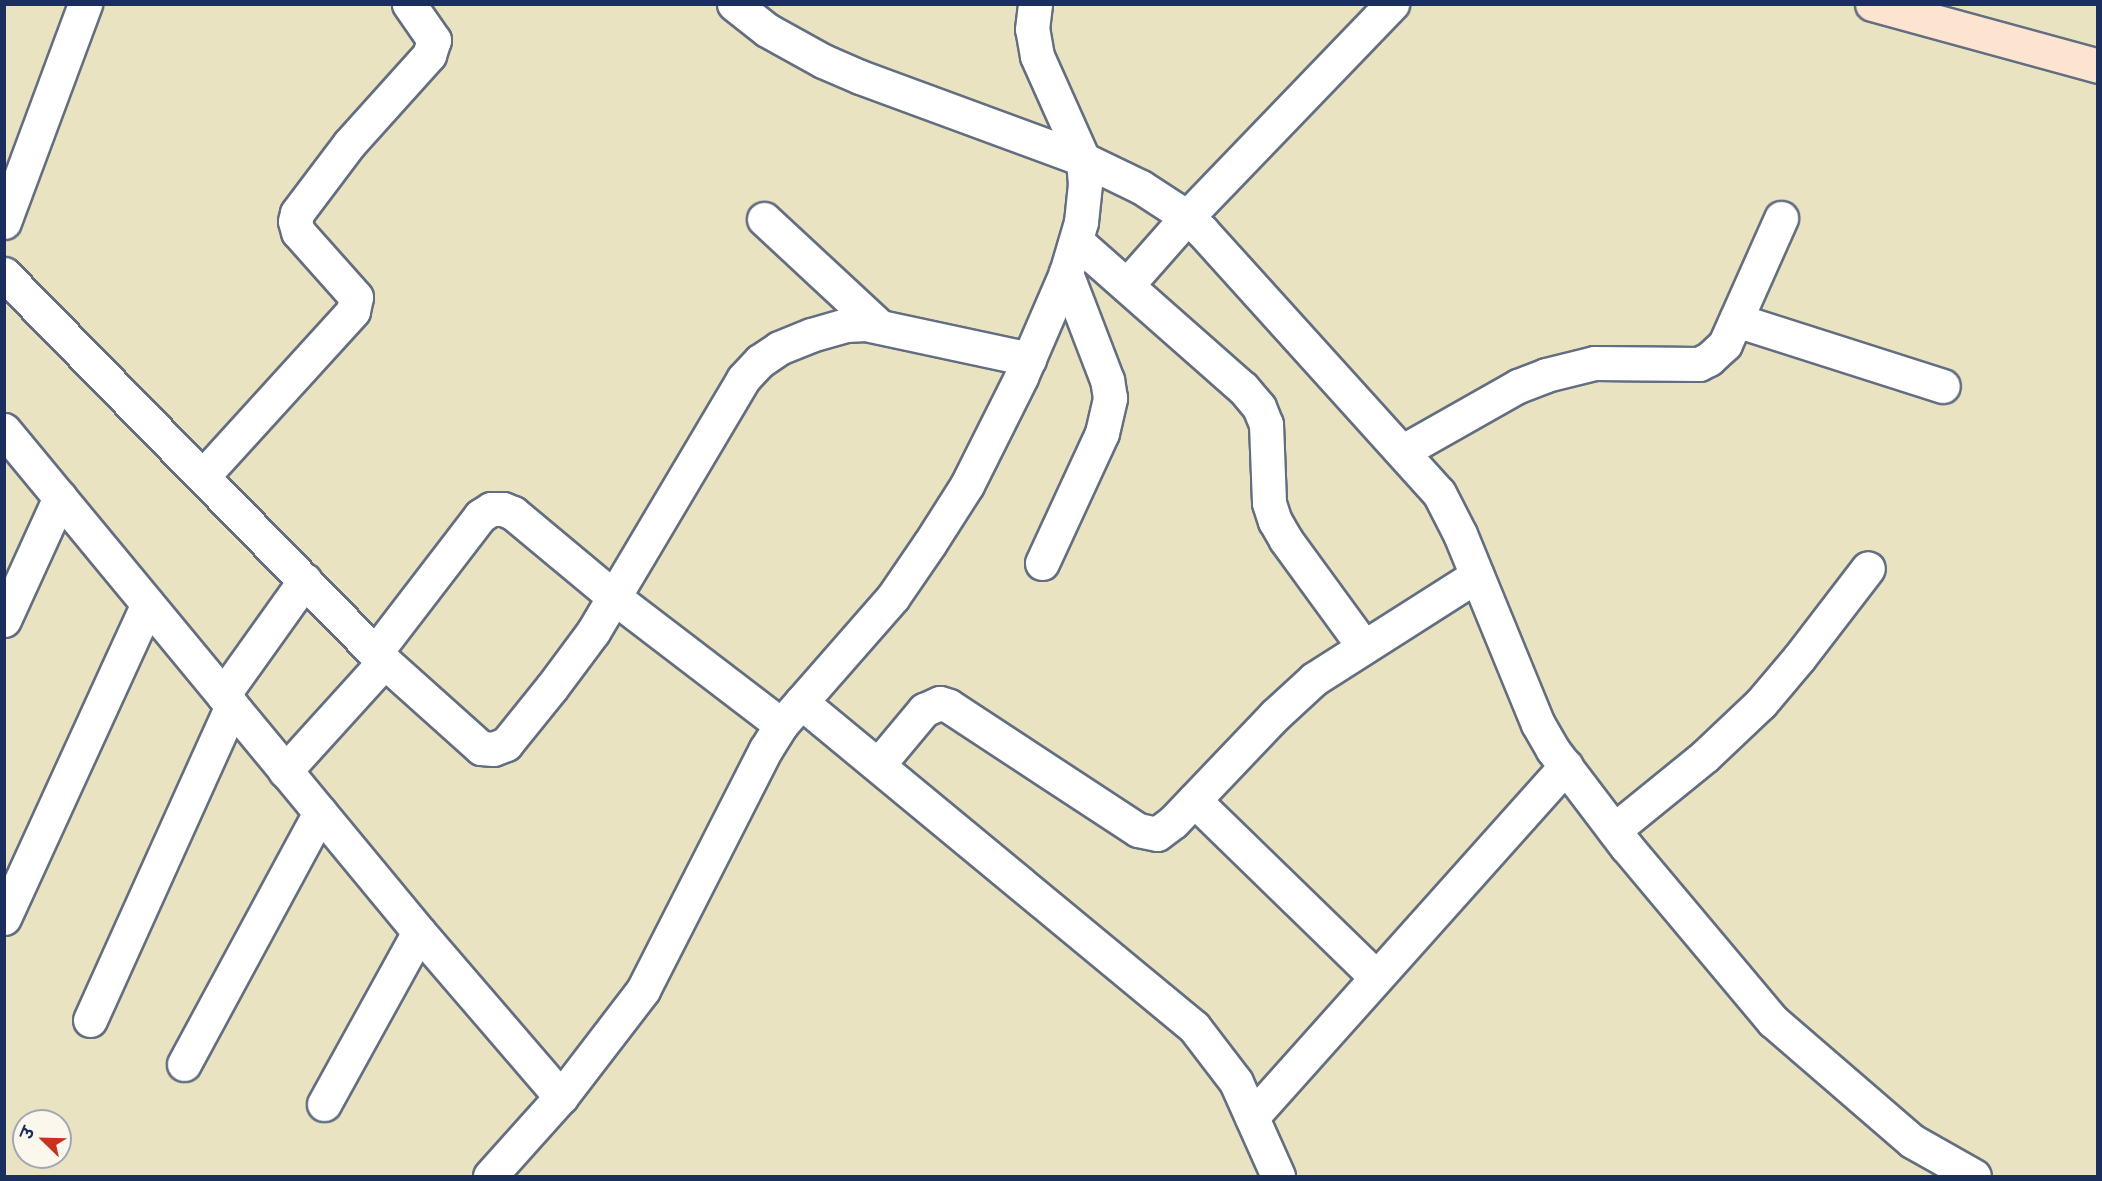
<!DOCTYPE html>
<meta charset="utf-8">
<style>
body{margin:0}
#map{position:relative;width:2102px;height:1181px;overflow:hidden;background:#e9e3c2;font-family:Delius,"Playpen Sans Deva",sans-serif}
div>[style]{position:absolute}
.roads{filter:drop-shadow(2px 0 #636e81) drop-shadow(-2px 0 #636e81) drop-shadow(0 2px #636e81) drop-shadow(0 -2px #636e81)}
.street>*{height:33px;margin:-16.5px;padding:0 16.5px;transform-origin:16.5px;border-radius:16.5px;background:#fff}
.secondary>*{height:33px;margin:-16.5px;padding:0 16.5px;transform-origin:16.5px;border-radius:16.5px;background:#fde4d0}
span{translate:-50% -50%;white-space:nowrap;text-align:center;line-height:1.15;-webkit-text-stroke:5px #fbf7ec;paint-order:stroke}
.frame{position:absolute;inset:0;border:6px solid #1b2f5e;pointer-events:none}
.north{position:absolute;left:12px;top:1109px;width:60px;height:60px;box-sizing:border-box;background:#fbf7ec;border:2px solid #a1a7b3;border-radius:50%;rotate:293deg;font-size:16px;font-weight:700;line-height:24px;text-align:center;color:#1b2f5e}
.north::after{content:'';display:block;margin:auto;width:21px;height:27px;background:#c8321e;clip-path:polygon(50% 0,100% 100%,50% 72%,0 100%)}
</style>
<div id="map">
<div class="roads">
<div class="street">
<div style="left:734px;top:4px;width:42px;rotate:38.2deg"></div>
<div style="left:767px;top:30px;width:64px;rotate:29deg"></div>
<div style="left:823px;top:61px;width:40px;rotate:23.4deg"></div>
<div style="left:860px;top:77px;width:238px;rotate:20.2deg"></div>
<div style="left:1083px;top:159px;width:64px;rotate:25.8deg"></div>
<div style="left:1141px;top:187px;width:55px;rotate:33.1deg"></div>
<div style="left:1187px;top:217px;width:21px;rotate:43deg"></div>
<div style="left:1202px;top:231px;width:353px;rotate:47.9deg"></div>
<div style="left:1439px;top:493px;width:46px;rotate:62.9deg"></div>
<div style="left:1460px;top:534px;width:205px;rotate:67.7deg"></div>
<div style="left:1538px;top:724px;width:30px;rotate:60deg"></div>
<div style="left:1553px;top:750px;width:121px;rotate:52.8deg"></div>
<div style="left:1626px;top:846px;width:229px;rotate:50deg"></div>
<div style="left:1773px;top:1021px;width:184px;rotate:40.8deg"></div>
<div style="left:1912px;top:1141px;width:71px;rotate:29.4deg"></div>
<div style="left:764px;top:219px;width:157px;rotate:42.9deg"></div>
<div style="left:4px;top:222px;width:233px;rotate:-69.6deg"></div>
<div style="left:1076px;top:241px;width:222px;rotate:41.4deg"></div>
<div style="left:1243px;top:388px;width:25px;rotate:50deg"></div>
<div style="left:1259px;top:407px;width:18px;rotate:68deg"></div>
<div style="left:1266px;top:424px;width:79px;rotate:87.8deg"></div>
<div style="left:1269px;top:503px;width:19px;rotate:72deg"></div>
<div style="left:1275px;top:521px;width:22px;rotate:60deg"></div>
<div style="left:1286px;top:540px;width:132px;rotate:53.9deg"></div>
<div style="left:4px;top:274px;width:530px;rotate:45.61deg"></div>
<div style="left:375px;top:653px;width:142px;rotate:41.9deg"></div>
<div style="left:481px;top:748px;width:12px;rotate:5deg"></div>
<div style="left:493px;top:749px;width:14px;rotate:-21deg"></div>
<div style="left:506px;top:744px;width:73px;rotate:-51.1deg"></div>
<div style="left:552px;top:687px;width:69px;rotate:-53.3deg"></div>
<div style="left:593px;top:632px;width:294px;rotate:-59.3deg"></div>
<div style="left:743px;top:379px;width:25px;rotate:-47deg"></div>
<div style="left:760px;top:361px;width:23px;rotate:-34deg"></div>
<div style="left:779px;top:348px;width:35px;rotate:-22deg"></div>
<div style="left:811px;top:335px;width:36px;rotate:-16deg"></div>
<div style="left:846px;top:325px;width:20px;rotate:-3deg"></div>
<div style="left:866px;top:324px;width:167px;rotate:12.1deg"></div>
<div style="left:1127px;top:285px;width:91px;rotate:-48.6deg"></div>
<div style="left:1187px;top:217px;width:296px;rotate:-46.1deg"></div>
<div style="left:1736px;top:320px;width:217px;rotate:17.7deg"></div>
<div style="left:4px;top:430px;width:651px;rotate:50.42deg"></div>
<div style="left:419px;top:932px;width:218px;rotate:49.3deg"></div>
<div style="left:1403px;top:451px;width:132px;rotate:-29.5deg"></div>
<div style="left:1518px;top:386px;width:30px;rotate:-21deg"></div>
<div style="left:1546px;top:375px;width:49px;rotate:-14deg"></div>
<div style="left:1594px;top:363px;width:105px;rotate:0.5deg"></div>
<div style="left:1699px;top:364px;width:11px;rotate:-27deg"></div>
<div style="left:1709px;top:359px;width:22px;rotate:-43deg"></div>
<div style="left:1725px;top:344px;width:138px;rotate:-66deg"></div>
<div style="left:203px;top:476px;width:223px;rotate:-47.7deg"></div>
<div style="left:353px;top:311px;width:14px;rotate:-78deg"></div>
<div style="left:356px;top:297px;width:87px;rotate:-131.7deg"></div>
<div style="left:298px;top:232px;width:11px;rotate:-105deg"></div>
<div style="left:295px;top:221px;width:8px;rotate:-76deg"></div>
<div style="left:297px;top:213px;width:86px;rotate:-53deg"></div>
<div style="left:349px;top:144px;width:120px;rotate:-48deg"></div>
<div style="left:429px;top:55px;width:16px;rotate:-72deg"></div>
<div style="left:434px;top:40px;width:44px;rotate:-124.8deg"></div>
<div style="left:1042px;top:563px;width:143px;rotate:-65.2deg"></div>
<div style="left:1102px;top:433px;width:36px;rotate:-77deg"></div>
<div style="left:1110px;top:398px;width:18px;rotate:-99deg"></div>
<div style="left:1107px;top:380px;width:115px;rotate:-111deg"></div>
<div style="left:4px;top:620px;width:135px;rotate:-65.5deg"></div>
<div style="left:375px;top:653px;width:173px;rotate:-52.5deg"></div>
<div style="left:480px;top:516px;width:13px;rotate:-32deg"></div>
<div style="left:491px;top:509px;width:12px"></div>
<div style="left:503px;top:509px;width:11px;rotate:22deg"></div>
<div style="left:513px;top:513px;width:133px;rotate:39.8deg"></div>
<div style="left:615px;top:598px;width:209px;rotate:37.4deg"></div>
<div style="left:223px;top:695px;width:141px;rotate:-54.5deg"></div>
<div style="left:801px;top:702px;width:510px;rotate:39.59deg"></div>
<div style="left:1194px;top:1027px;width:69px;rotate:52.6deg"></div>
<div style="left:1236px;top:1082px;width:103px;rotate:65.9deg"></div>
<div style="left:878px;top:765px;width:72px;rotate:-50.1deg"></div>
<div style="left:924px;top:710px;width:17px;rotate:-24deg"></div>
<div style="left:940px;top:703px;width:9px;rotate:18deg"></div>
<div style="left:949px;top:706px;width:226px;rotate:33.3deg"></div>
<div style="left:1138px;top:830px;width:19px;rotate:12deg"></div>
<div style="left:1157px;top:834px;width:20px;rotate:-37deg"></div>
<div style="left:1173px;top:822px;width:148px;rotate:-46.4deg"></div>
<div style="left:1275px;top:715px;width:53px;rotate:-42.7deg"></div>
<div style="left:1314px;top:679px;width:193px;rotate:-32.5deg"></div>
<div style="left:285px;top:771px;width:147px;rotate:-47.8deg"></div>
<div style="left:1194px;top:800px;width:254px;rotate:44.2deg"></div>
<div style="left:1614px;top:830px;width:117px;rotate:-39.1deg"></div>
<div style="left:1705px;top:756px;width:77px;rotate:-43.4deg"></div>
<div style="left:1761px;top:703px;width:59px;rotate:-49.8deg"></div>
<div style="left:1799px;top:658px;width:113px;rotate:-52.5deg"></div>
<div style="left:4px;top:918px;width:345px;rotate:-65.4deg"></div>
<div style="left:90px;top:1020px;width:345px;rotate:-65.7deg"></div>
<div style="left:184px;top:1064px;width:286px;rotate:-61.6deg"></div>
<div style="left:324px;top:1104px;width:196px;rotate:-61.1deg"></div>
<div style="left:1252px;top:1117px;width:471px;rotate:-48.2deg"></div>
<div style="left:490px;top:1176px;width:106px;rotate:-48.1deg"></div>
<div style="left:561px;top:1097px;width:135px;rotate:-52.5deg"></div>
<div style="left:643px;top:990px;width:271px;rotate:-63deg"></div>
<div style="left:766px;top:749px;width:28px;rotate:-58deg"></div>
<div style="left:781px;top:725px;width:170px;rotate:-48.8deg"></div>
<div style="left:893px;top:597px;width:65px;rotate:-55.6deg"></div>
<div style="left:930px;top:543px;width:69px;rotate:-57.5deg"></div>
<div style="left:967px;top:485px;width:121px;rotate:-63.4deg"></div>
<div style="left:1021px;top:377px;width:113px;rotate:-66.6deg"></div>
<div style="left:1066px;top:273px;width:53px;rotate:-73.6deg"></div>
<div style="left:1081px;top:222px;width:38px;rotate:-84deg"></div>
<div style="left:1085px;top:184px;width:25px;rotate:-95deg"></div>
<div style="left:1083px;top:159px;width:113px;rotate:-114.1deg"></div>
<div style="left:1037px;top:56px;width:27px;rotate:-100deg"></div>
<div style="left:1032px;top:29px;width:25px;rotate:-83deg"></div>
</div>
<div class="secondary">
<div style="left:1872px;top:4px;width:234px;rotate:15.3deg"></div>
</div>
</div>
<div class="frame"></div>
<div class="north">उ</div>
</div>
